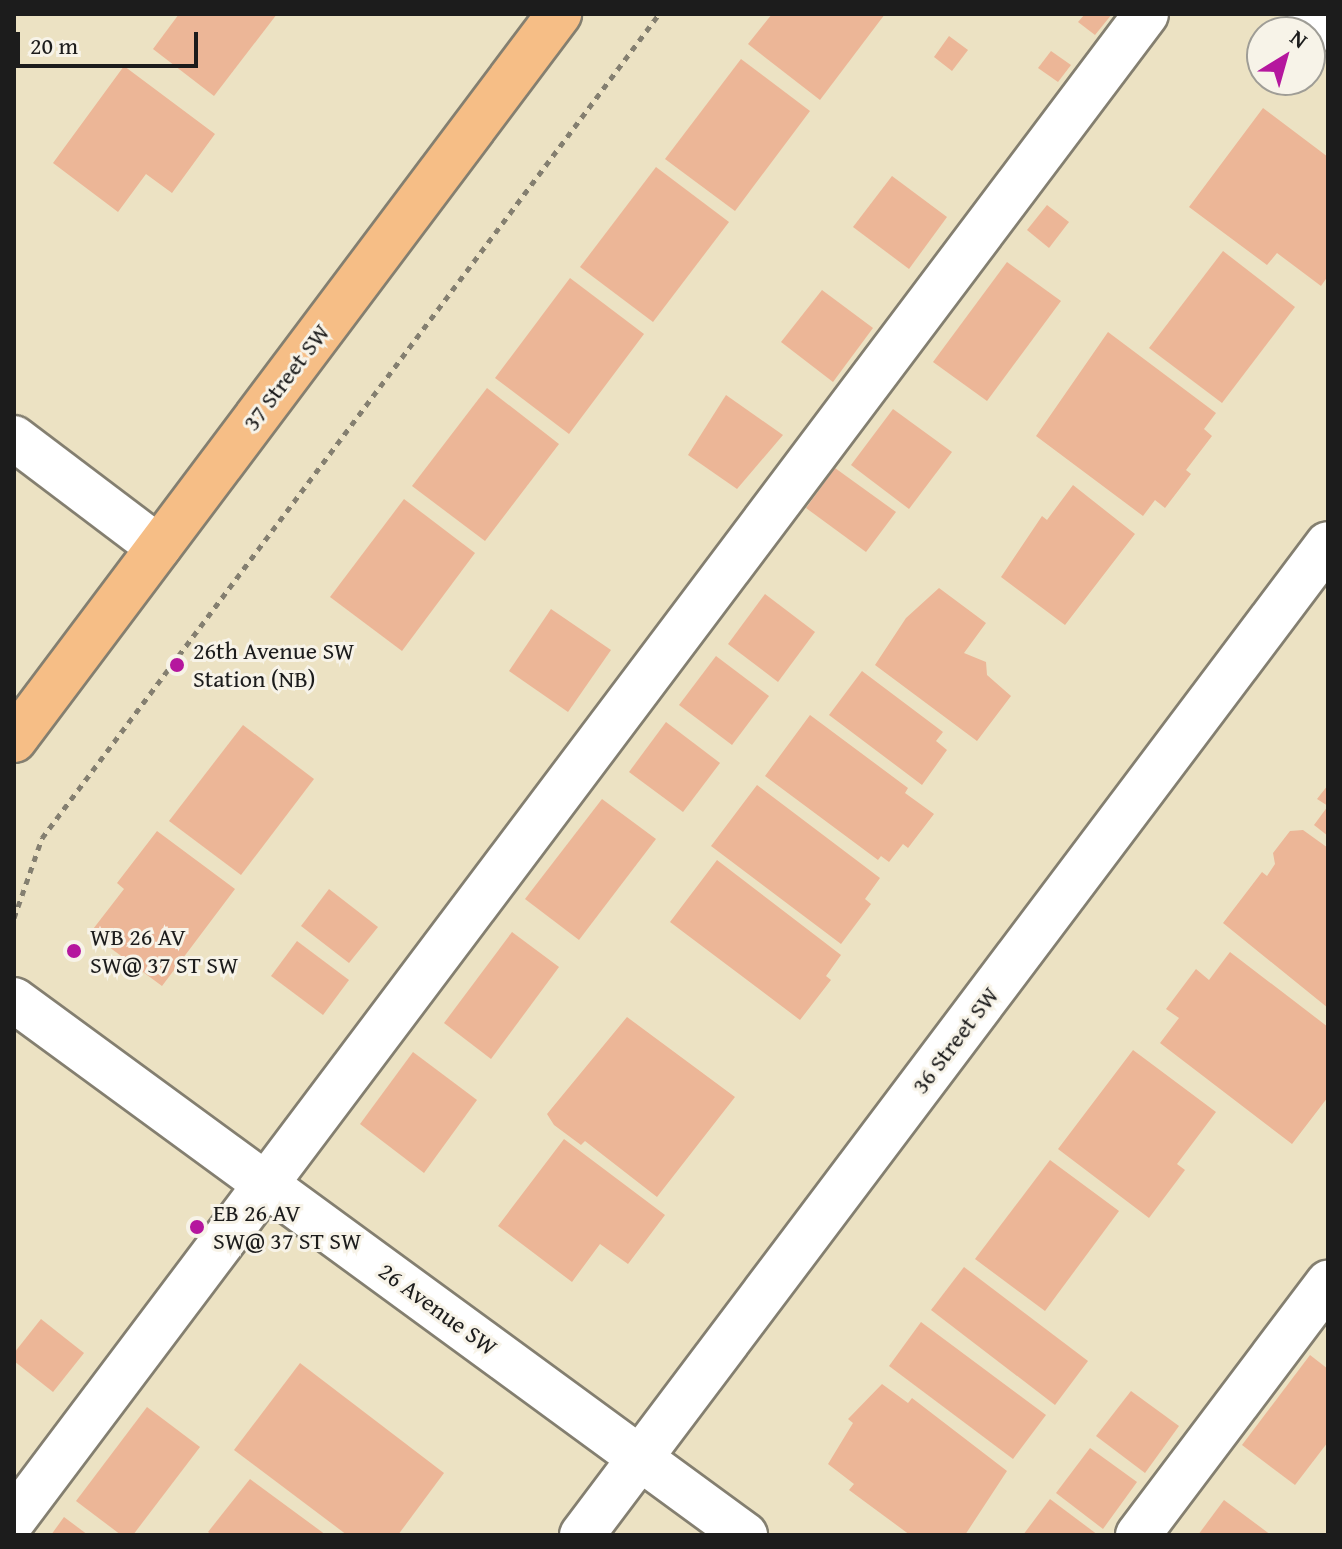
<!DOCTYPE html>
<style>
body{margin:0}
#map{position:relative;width:1342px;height:1549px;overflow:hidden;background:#ece2c3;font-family:"Gentium Book Plus",serif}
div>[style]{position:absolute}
.building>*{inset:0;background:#ecb697}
.path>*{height:5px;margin-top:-2.5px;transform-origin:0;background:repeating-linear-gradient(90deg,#847f70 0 6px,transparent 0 12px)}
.roads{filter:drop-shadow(2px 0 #847f70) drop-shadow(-2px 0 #847f70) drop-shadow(0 2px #847f70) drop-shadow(0 -2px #847f70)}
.minor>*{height:44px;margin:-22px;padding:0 22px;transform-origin:22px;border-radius:22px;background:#fff}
.major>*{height:44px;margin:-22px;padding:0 22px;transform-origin:22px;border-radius:22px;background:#f6be86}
.dots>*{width:22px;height:22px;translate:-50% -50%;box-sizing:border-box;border:4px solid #f7f3e8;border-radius:50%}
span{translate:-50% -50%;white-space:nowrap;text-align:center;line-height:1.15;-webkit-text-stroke:6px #f7f3e8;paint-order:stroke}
.street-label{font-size:24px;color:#1c1c1c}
.poi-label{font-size:24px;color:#1c1c1c}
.left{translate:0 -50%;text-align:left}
.frame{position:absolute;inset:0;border:16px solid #1c1c1c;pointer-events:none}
.north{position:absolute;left:1246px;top:16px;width:80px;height:80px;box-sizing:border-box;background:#f7f3e8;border:2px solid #9f9d96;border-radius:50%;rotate:37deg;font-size:22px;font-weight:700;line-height:32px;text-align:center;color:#1c1c1c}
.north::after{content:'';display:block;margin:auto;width:28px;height:36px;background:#b5179e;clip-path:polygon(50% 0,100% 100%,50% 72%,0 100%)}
.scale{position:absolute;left:16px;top:32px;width:182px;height:36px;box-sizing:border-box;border:4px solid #1c1c1c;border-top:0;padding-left:10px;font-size:24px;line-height:28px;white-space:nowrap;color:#1c1c1c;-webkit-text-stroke:6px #f7f3e8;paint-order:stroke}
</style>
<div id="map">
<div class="building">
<div style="clip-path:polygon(179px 14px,277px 14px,214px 96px,153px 49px)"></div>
<div style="clip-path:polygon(772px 14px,885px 14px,820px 100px,748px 44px)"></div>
<div style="clip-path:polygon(1085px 14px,1112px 14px,1095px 35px,1078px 22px)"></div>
<div style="clip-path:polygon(949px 36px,968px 50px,952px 71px,934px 57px)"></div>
<div style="clip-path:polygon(1051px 51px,1071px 65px,1058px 82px,1038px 68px)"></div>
<div style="clip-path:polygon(741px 59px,810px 111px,735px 211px,665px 159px)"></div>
<div style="clip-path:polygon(124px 66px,215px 134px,172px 193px,146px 174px,118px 212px,53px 163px)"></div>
<div style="clip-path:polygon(1263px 108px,1328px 157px,1328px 276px,1321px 286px,1277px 253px,1267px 265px,1189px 207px)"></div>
<div style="clip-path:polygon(656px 167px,729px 222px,653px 322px,580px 267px)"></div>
<div style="clip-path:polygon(892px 176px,947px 217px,909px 269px,853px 227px)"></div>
<div style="clip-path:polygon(1047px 205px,1069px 222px,1049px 248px,1027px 230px)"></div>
<div style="clip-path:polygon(1223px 251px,1295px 307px,1222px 403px,1149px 348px)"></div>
<div style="clip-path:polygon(1007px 262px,1061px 301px,987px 401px,933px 362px)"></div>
<div style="clip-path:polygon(570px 278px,644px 334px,569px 434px,495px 378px)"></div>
<div style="clip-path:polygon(822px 290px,873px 328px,833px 382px,781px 342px)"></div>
<div style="clip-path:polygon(1108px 332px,1216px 413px,1204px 429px,1212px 436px,1186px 470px,1191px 474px,1165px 508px,1155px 500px,1143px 516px,1036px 436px)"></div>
<div style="clip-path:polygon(487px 388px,559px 444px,485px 541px,412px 486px)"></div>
<div style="clip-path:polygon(726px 395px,783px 435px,737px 489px,688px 455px)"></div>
<div style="clip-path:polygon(893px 409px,952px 452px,909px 509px,851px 465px)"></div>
<div style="clip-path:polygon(835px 468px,896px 512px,866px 552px,806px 508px)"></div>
<div style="clip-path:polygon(1073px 485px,1135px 534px,1065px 625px,1001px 577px,1042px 516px,1047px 520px)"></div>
<div style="clip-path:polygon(404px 499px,475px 553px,402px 651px,330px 597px)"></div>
<div style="clip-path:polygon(939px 588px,986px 623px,964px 653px,986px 662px,987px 675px,1011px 696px,977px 741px,875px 665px,906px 618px)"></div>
<div style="clip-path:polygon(765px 594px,815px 632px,778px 682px,728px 644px)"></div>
<div style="clip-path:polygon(551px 609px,611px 650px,568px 712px,509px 671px)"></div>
<div style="clip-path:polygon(716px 656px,769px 696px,732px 745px,679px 705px)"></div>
<div style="clip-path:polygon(862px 671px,943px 732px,936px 741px,947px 750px,922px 785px,829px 715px)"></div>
<div style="clip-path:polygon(810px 715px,908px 788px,905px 793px,934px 814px,908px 848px,903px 844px,889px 862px,881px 856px,878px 860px,765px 776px)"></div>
<div style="clip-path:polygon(666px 722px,720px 763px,683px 812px,629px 772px)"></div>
<div style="clip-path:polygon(243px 725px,314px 779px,241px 875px,169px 821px)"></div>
<div style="clip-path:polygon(757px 785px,880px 878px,865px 899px,871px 904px,841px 944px,711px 846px)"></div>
<div style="clip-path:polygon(1328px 785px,1328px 836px,1314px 825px,1328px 806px,1317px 799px)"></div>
<div style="clip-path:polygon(602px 799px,656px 839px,579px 940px,525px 899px)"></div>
<div style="clip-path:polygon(1303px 830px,1328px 848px,1328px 1008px,1223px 923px,1262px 872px,1267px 876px,1275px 864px,1273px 853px,1290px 831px)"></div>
<div style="clip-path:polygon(157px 831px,235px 889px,162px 986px,90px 933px,124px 889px,117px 883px)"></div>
<div style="clip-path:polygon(717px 860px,841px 955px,826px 976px,831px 980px,800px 1020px,670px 922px)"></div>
<div style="clip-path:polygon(329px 889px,378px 927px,349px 963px,301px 926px)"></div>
<div style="clip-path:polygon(512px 932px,559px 967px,491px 1059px,444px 1023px)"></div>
<div style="clip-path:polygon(297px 941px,349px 980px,323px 1015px,271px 976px)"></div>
<div style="clip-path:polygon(1230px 952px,1328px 1027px,1328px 1097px,1292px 1144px,1160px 1043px,1179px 1018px,1166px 1009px,1196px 969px,1209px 980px)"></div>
<div style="clip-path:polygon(627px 1017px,735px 1097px,657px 1197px,585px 1141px,581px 1145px,554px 1125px,547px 1114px)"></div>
<div style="clip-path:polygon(1133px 1050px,1216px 1112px,1177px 1164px,1185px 1170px,1149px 1218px,1058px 1149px)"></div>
<div style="clip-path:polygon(413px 1052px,477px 1100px,424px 1173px,360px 1124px)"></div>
<div style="clip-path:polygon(564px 1139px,665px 1215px,628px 1264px,600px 1244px,572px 1282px,498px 1226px)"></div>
<div style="clip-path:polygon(1050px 1160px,1119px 1211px,1045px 1311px,975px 1259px)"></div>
<div style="clip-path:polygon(964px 1267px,1088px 1361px,1055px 1405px,931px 1310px)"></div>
<div style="clip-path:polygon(41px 1319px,84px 1353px,53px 1392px,14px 1361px,14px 1353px)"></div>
<div style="clip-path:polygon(921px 1322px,1046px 1415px,1013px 1459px,889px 1366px)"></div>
<div style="clip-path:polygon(1310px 1355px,1328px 1369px,1328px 1442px,1295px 1485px,1242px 1445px)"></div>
<div style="clip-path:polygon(300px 1363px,444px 1473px,398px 1535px,347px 1535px,234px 1450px)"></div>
<div style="clip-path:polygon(882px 1384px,908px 1403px,912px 1398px,1007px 1471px,965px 1535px,910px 1535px,849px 1490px,854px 1484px,828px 1464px,853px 1423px,848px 1419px)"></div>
<div style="clip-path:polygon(1131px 1391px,1179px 1426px,1145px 1473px,1096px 1436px)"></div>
<div style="clip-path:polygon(147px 1407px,200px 1447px,133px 1535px,121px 1535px,76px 1501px)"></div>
<div style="clip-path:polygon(1090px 1448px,1137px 1482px,1103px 1529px,1056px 1493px)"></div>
<div style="clip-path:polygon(250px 1479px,326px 1535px,212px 1535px,208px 1532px)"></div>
<div style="clip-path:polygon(1050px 1499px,1098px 1535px,1023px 1535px)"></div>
<div style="clip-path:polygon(1224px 1500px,1271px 1535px,1198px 1535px)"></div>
<div style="clip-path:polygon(64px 1517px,88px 1535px,51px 1535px)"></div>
</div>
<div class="path">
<div style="left:14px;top:918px;width:85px;rotate:-70.7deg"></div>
<div style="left:42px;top:838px;width:1029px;rotate:-53.17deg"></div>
</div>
<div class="roads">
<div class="minor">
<div style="left:1310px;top:14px;width:23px;rotate:38deg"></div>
<div style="left:14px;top:438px;width:181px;rotate:37.1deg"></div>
<div style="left:14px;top:1000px;width:906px;rotate:36.2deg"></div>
<div style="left:14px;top:1519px;width:1883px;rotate:-53.05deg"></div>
<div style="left:582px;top:1535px;width:1240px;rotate:-53.03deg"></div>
<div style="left:1138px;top:1535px;width:316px;rotate:-53deg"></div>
</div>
<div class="major">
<div style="left:14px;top:740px;width:908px;rotate:-53.1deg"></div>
</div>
</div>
<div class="dots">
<div style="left:177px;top:665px;background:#b5179e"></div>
<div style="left:74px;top:951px;background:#b5179e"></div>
<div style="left:197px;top:1227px;background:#b5179e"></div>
</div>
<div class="street-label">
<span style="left:286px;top:377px;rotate:-53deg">37 Street SW</span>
<span style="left:955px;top:1040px;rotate:-53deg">36 Street SW</span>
<span style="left:438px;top:1309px;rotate:36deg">26 Avenue SW</span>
</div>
<div class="poi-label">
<span class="left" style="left:193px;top:665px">26th Avenue SW<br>Station (NB)</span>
<span class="left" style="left:90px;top:951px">WB 26 AV<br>SW@ 37 ST SW</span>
<span class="left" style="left:213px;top:1227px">EB 26 AV<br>SW@ 37 ST SW</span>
</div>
<div class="frame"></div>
<div class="north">N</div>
<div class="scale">20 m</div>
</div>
